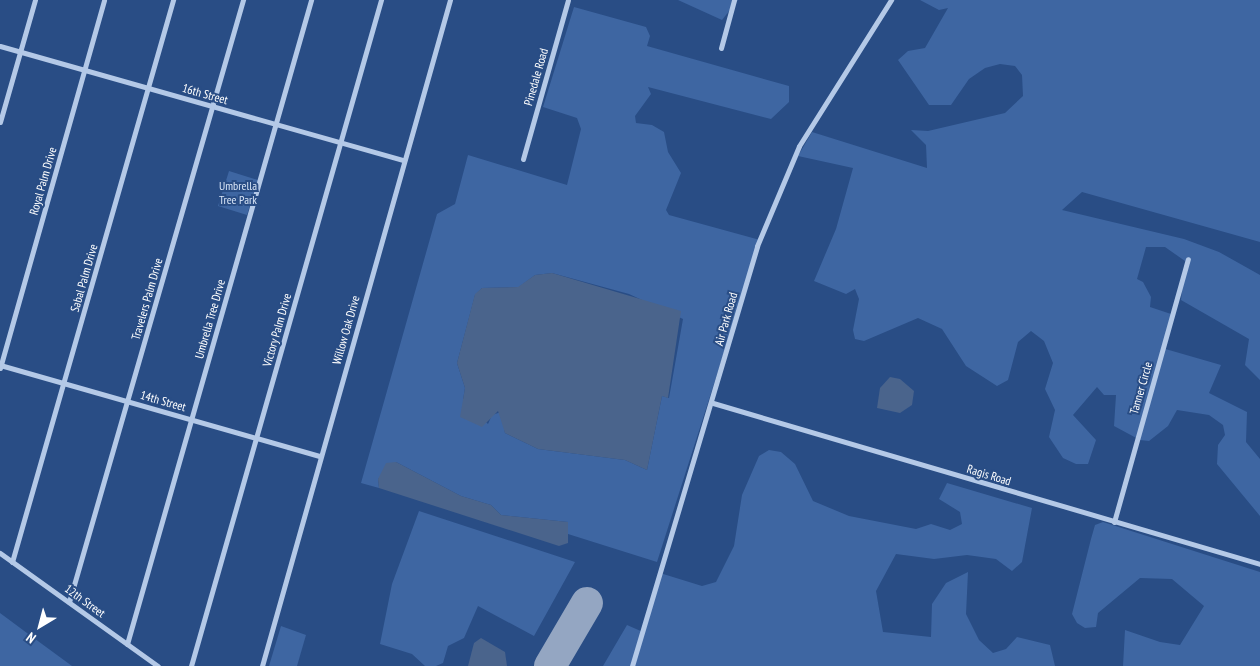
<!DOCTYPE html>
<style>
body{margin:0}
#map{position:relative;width:1260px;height:666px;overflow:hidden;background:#294d85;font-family:"PT Sans Narrow",sans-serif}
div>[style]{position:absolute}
.green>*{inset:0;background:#3e66a2}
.water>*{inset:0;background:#4a648c}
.runway>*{height:32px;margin:-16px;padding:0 16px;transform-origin:16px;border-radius:16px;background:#94a6c2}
.minor>*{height:5px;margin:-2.5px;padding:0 2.5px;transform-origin:2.5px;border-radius:2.5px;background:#b4c9e7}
span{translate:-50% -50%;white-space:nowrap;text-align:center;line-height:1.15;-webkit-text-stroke:4px #294d85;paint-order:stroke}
.street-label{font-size:12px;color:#fff}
.park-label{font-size:12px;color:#d7e4f6}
.north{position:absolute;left:15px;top:601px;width:50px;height:50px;-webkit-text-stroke:4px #294d85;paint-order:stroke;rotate:217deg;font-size:14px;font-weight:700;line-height:20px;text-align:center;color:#fff}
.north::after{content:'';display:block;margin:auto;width:18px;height:22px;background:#fff;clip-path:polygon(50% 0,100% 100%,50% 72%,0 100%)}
</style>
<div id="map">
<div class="green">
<div style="clip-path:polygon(678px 0,738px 0,722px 20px)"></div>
<div style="clip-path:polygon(920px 0,1260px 0,1260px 242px,1082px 192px,1062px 210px,1184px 239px,1219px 252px,1260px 275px,1260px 380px,1245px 365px,1249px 339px,1181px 300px,1185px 261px,1165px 247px,1146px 247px,1137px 279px,1143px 282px,1151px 297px,1150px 307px,1171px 314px,1162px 348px,1221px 365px,1209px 393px,1247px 412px,1246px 442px,1260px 459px,1260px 516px,1217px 464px,1218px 445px,1225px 435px,1223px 425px,1209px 415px,1177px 410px,1168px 426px,1149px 441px,1140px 440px,1114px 426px,1116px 395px,1104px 395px,1097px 387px,1073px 415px,1096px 440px,1088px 464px,1076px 464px,1063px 458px,1049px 437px,1055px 410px,1045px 389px,1053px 363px,1044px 341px,1031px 331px,1018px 342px,1008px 380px,997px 386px,966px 366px,942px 329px,918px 318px,864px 341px,855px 339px,853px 330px,859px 299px,855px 289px,846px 294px,814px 281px,836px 229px,853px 168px,798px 156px,812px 132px,927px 168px,926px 145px,911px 130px,928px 131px,1005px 113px,1023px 96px,1022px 75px,1015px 66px,1000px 64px,985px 68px,969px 79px,951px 105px,929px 105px,898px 60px,908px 51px,925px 48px,948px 8px,939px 10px)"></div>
<div style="clip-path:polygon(evenodd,574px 7px,646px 27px,650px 36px,647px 46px,789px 86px,789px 102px,771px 119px,648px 87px,651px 94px,635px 116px,636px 123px,652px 125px,664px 132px,668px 152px,681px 173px,666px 210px,669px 215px,760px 240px,657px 562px,568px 534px,568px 522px,501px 515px,491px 505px,461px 496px,396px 462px,378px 479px,379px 488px,361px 483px,437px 214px,455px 204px,468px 155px,567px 185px,581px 129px,577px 118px,543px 107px,574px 7px,552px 273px,629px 294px,683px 319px,669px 398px,662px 396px,647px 470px,625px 460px,538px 449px,505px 433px,501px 412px,492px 415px,488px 424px,463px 400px,465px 388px,457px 363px,475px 295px,482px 288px,519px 287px,535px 275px,552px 273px)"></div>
<div style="clip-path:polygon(229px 171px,258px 180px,247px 215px,218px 206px)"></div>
<div style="clip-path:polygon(769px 450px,781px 452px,795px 464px,813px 501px,849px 516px,916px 529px,931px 524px,950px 530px,962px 524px,960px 512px,939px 499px,947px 483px,1032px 508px,1022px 562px,1012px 571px,996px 559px,967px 555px,934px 559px,896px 554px,876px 591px,883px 632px,931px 637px,932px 604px,946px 583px,968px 572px,966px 614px,979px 640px,993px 653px,1006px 649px,1017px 637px,1050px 645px,1055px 666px,603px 666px,627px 625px,643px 632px,660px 573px,702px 586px,716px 582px,734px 546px,742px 495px,759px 456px)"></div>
<div style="clip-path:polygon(419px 511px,575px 562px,534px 636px,478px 606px,464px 638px,448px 646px,443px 663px,436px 666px,425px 666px,412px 654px,380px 644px,392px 584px)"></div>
<div style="clip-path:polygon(1103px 522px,1260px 572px,1260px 666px,1123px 666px,1125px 630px,1160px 642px,1180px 645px,1204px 606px,1172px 579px,1140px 578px,1098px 613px,1096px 627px,1085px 628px,1077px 623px,1072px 614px,1091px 539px,1095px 525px)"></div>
<div style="clip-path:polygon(0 613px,27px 633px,72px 666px,0 666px)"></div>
<div style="clip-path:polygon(281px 626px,306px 635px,297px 666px,269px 666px)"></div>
</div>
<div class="water">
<div style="clip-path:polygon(552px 273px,681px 311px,668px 398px,662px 396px,647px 470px,625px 460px,538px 449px,505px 433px,498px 411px,482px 427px,460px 417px,465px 388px,457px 363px,475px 294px,482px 288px,518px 287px,535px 275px)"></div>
<div style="clip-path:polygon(890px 377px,900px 379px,914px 391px,912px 405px,900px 413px,877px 408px,880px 388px)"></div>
<div style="clip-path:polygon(396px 462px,461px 496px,491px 505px,501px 515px,568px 522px,568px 543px,559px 546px,379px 488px,378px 479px,386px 463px)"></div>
<div style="clip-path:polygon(481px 638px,505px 652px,507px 666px,468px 666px,474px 643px)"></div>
</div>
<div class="runway">
<div style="left:550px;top:666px;width:73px;rotate:-59.6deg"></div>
</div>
<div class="minor">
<div style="left:0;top:46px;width:420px;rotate:15.8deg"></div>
<div style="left:721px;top:48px;width:50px;rotate:-74.8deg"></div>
<div style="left:0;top:122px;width:127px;rotate:-74deg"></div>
<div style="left:523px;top:159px;width:165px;rotate:-74.2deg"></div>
<div style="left:0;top:365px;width:333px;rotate:15.9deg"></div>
<div style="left:0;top:368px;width:382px;rotate:-74.2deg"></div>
<div style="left:713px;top:403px;width:570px;rotate:16.4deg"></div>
<div style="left:1114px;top:522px;width:273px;rotate:-74.3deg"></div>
<div style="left:0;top:553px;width:194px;rotate:35.6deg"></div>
<div style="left:12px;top:562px;width:585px;rotate:-74.01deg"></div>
<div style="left:69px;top:602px;width:627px;rotate:-73.88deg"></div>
<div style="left:127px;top:644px;width:670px;rotate:-74.05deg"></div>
<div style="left:191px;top:666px;width:693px;rotate:-74.08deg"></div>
<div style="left:262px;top:666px;width:692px;rotate:-74.24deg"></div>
<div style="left:632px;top:666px;width:438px;rotate:-73.4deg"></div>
<div style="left:757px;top:246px;width:108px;rotate:-67.2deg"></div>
<div style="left:799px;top:146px;width:173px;rotate:-57.8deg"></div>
</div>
<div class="street-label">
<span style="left:536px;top:77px;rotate:-74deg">Pinedale Road</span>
<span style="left:205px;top:94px;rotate:16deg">16th Street</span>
<span style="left:43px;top:181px;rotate:-74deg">Royal Palm Drive</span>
<span style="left:84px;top:278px;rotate:-74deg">Sabal Palm Drive</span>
<span style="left:147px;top:299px;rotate:-74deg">Travelers Palm Drive</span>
<span style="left:210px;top:319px;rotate:-74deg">Umbrella Tree Drive</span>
<span style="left:726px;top:319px;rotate:-74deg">Air Park Road</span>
<span style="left:277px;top:330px;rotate:-74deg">Victory Palm Drive</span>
<span style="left:346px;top:330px;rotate:-74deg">Willow Oak Drive</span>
<span style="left:1141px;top:388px;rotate:-74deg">Tanner Circle</span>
<span style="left:163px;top:401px;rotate:16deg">14th Street</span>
<span style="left:989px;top:475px;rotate:17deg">Ragis Road</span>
<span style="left:85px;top:601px;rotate:36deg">12th Street</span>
</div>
<div class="park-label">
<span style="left:238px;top:193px">Umbrella<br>Tree Park</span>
</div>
<div class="north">N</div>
</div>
